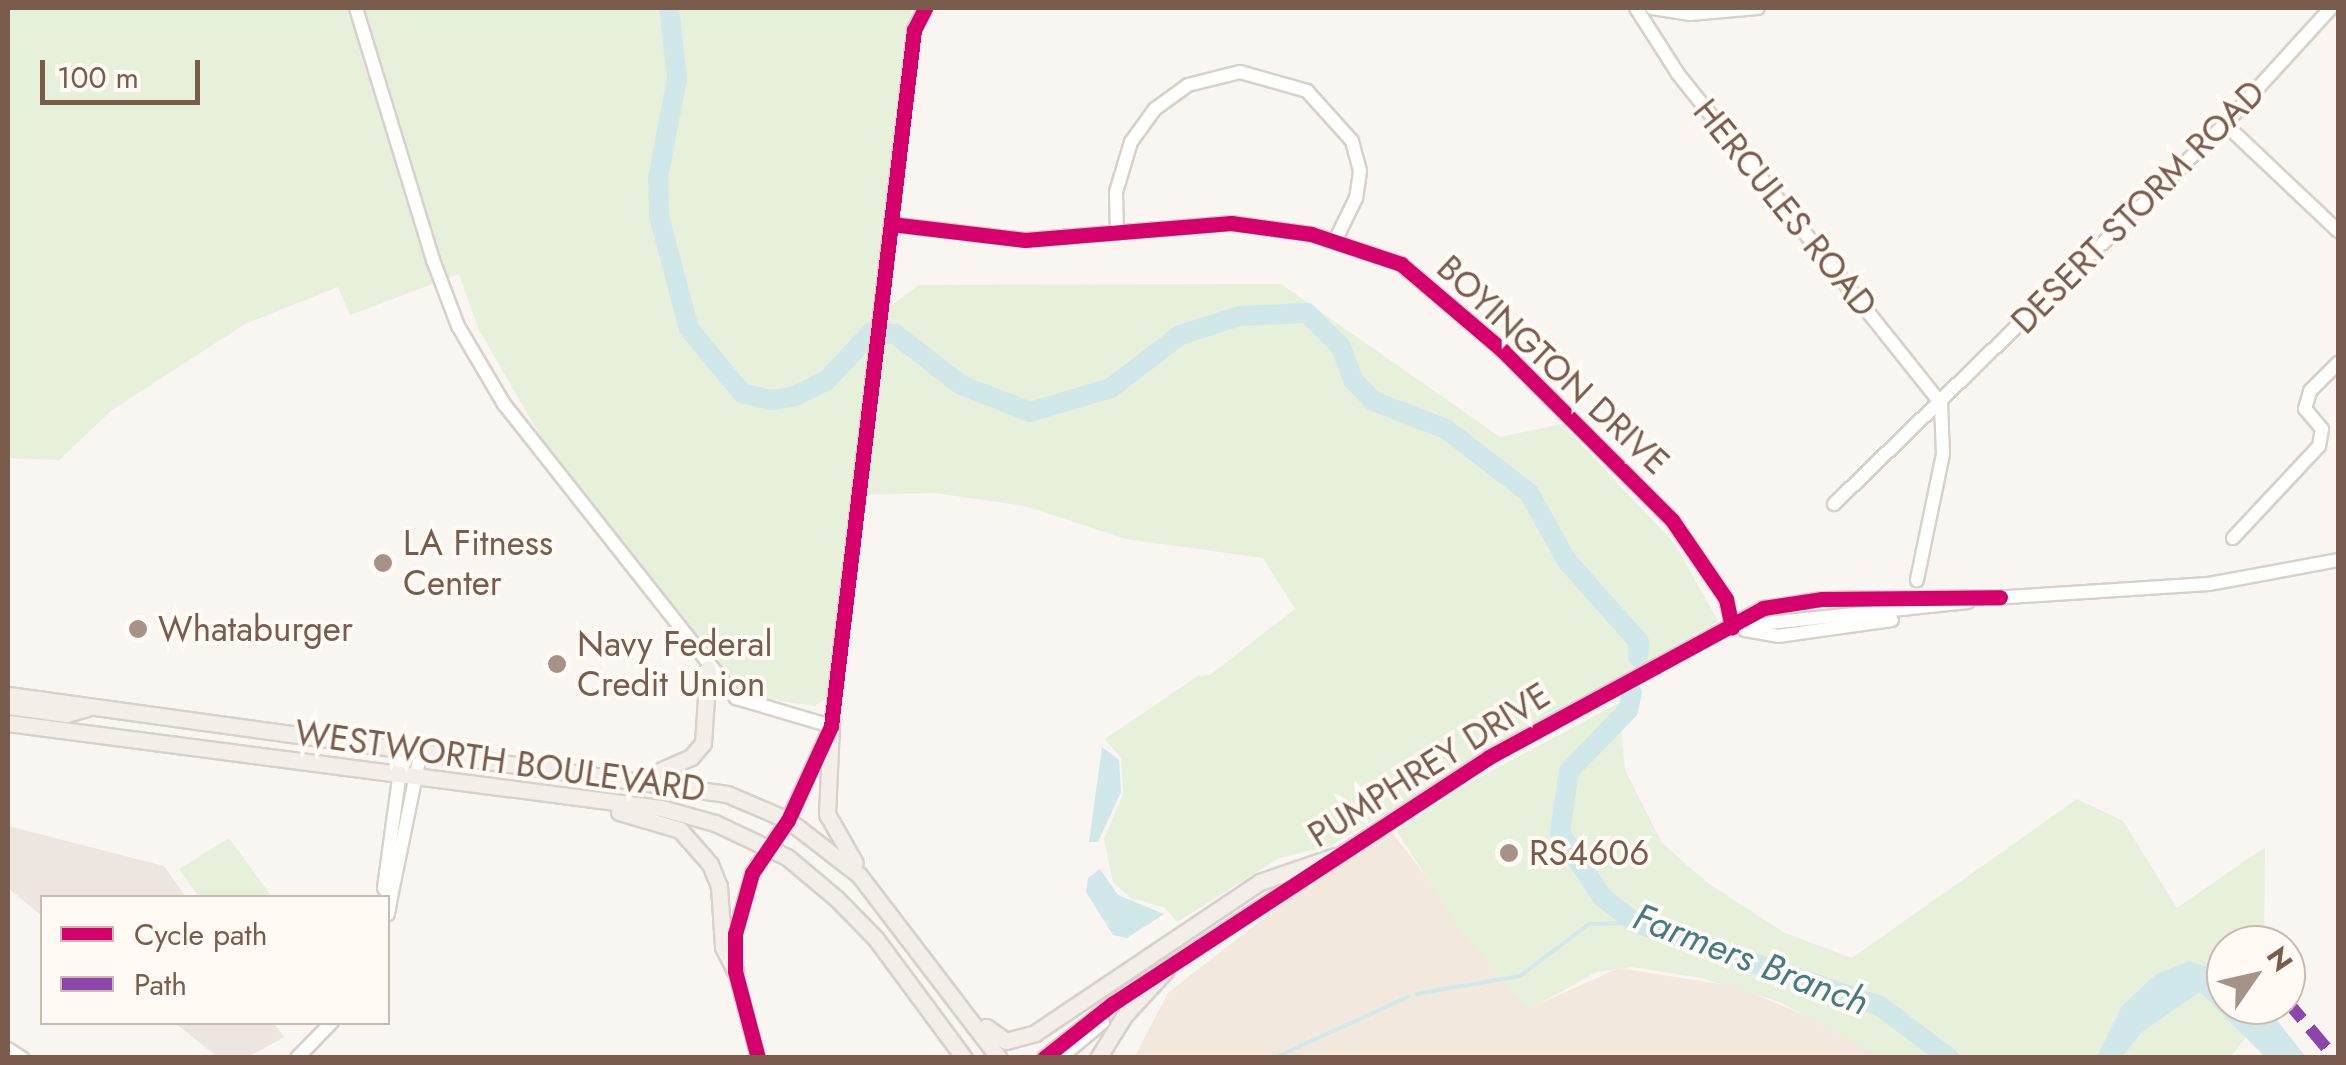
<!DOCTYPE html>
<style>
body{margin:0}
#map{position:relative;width:2346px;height:1065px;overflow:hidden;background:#f9f5f0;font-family:Jost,sans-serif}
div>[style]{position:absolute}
.residential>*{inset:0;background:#f2e8de}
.industrial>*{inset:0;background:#ede5e0}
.green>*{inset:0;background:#e7f0db}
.water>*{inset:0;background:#d0e8ea}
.stream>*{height:4px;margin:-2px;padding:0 2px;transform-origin:2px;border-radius:2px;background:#d0e8ea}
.river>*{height:20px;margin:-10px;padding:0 10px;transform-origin:10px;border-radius:10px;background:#d0e8ea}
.roads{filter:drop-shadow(2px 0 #d7d1cb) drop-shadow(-2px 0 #d7d1cb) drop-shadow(0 2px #d7d1cb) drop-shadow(0 -2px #d7d1cb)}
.minor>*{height:12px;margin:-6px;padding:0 6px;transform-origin:6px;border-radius:6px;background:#fefefd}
.major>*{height:15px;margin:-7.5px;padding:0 7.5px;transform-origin:7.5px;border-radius:7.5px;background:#f3eee8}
.quiet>*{height:12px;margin-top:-6px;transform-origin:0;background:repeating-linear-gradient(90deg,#8e44ad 0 25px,transparent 0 37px)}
.cycleway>*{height:15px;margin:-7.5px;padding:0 7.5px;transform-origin:7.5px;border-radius:7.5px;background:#d6006c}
.dots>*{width:28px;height:28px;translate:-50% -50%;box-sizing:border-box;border:5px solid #fffaf3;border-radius:50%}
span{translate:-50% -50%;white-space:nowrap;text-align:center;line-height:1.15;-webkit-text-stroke:8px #fffaf3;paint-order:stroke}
.street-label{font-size:35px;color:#7a5c4d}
.poi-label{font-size:35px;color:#7a5c4d}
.left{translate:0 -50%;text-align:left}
.water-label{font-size:38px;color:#437c86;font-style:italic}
.frame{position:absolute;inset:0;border:10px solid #7a5c4d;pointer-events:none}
.legend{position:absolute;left:40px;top:895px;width:350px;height:130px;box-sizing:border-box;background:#fffaf3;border:2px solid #cabbb1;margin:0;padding:12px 18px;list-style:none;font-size:30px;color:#7a5c4d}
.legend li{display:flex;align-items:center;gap:20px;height:50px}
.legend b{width:50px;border:2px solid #cabbb1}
.north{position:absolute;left:2206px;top:925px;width:100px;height:100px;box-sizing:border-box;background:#fffaf3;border:2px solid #cabbb1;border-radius:50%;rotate:56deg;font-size:28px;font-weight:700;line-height:40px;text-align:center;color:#7a5c4d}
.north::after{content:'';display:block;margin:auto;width:35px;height:45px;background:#a69286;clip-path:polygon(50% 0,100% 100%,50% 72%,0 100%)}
.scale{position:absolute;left:40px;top:60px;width:160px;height:45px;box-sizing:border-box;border:5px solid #7a5c4d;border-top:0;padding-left:12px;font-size:30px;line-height:35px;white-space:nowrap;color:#7a5c4d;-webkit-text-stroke:8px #fffaf3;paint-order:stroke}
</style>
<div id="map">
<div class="residential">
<div style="clip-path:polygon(1385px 823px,1528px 1009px,1619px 968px,1738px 987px,1902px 1057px,1134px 1058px,1168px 993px)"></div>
</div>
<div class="industrial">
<div style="clip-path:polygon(8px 826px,164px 866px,186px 897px,42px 898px,42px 916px,8px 888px)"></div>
<div style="clip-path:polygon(175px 1023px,274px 1023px,284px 1037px,248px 1057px,218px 1057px)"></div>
</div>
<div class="green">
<div style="clip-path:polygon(8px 8px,912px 8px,875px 317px,919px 285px,1281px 284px,1500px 437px,1562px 424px,1674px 543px,1718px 621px,1330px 846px,1279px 858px,1177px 922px,1164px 907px,1131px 898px,1113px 882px,1104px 839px,1123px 794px,1121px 758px,1105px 739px,1198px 676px,1210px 675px,1295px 609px,1263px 558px,1126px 539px,1025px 506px,935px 493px,859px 495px,829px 697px,814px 706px,768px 699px,718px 667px,545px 444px,478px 328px,459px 274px,350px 315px,338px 287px,245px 324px,112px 410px,59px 460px,8px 458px)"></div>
<div style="clip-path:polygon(1619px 703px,1625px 770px,1662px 843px,1709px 884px,1785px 933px,1852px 958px,2077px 799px,2123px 821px,2177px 908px,2265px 847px,2264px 945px,2226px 945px,2226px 1005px,2271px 1005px,2232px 1055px,2163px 1058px,1879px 1057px,1780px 1002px,1701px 978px,1632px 967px,1597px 972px,1528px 1010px,1460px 930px,1397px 831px,1467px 784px)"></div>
<div style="clip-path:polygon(229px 838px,272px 897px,199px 897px,179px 869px)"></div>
</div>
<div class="water">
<div style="clip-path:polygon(1102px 747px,1119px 760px,1121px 792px,1098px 842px,1089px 842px)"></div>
<div style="clip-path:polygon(1100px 869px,1118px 895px,1164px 914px,1127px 938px,1113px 935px,1086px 892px,1088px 878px)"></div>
<div style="clip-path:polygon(2189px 961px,2226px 973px,2226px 1005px,2265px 1005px,2306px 1057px,2265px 1057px,2200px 992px,2142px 1032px,2122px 1057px,2097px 1057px,2122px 1006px,2156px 974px)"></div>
</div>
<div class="stream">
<div style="left:1416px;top:994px;width:106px;rotate:-9.8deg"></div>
<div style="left:1520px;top:976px;width:86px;rotate:-37deg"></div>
<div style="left:1589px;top:924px;width:47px;rotate:-1.2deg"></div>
<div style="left:1274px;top:1058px;width:147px;rotate:-24.5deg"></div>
</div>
<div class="river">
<div style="left:669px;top:8px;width:70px;rotate:83.5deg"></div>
<div style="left:677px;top:78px;width:103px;rotate:100.7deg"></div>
<div style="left:658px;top:179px;width:37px;rotate:88deg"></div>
<div style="left:659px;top:216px;width:117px;rotate:75.1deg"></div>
<div style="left:689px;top:329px;width:83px;rotate:50.4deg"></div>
<div style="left:742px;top:393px;width:30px;rotate:14deg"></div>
<div style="left:771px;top:400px;width:24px;rotate:-9deg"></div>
<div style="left:795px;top:396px;width:34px;rotate:-26deg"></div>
<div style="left:826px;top:381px;width:67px;rotate:-46.8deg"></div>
<div style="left:872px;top:332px;width:23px;rotate:5deg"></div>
<div style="left:895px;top:334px;width:83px;rotate:37.7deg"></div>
<div style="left:961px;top:385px;width:74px;rotate:21.4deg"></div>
<div style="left:1030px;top:412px;width:84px;rotate:-16.5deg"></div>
<div style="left:1111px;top:388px;width:87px;rotate:-37.5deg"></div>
<div style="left:1180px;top:335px;width:63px;rotate:-17.6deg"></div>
<div style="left:1240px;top:316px;width:67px;rotate:-2.6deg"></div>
<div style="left:1307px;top:313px;width:48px;rotate:45deg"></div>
<div style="left:1341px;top:347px;width:35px;rotate:70deg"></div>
<div style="left:1353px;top:380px;width:29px;rotate:46deg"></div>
<div style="left:1373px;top:401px;width:78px;rotate:21deg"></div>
<div style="left:1446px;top:429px;width:105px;rotate:37.6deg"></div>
<div style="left:1529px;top:493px;width:78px;rotate:60.8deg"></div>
<div style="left:1567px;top:561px;width:108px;rotate:48.4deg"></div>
<div style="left:1639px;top:642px;width:15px;rotate:94deg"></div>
<div style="left:1632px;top:693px;width:17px;rotate:103deg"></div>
<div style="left:1628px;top:710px;width:85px;rotate:134deg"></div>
<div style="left:1569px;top:771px;width:63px;rotate:98.3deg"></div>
<div style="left:1560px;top:833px;width:77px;rotate:56.7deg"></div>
<div style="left:1602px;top:897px;width:43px;rotate:37.4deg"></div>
<div style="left:1636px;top:923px;width:258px;rotate:18.8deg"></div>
<div style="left:1880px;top:1006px;width:86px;rotate:37deg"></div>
</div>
<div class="roads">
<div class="minor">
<div style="left:356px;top:8px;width:264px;rotate:73deg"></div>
<div style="left:433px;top:260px;width:71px;rotate:69.3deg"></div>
<div style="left:458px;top:326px;width:91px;rotate:59.5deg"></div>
<div style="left:504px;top:404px;width:375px;rotate:51.7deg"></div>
<div style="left:736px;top:698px;width:99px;rotate:16.4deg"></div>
<div style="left:1636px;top:8px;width:78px;rotate:57.5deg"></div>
<div style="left:1678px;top:74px;width:422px;rotate:51.4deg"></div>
<div style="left:1941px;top:404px;width:50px;rotate:87.7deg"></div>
<div style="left:1943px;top:454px;width:129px;rotate:101.7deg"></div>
<div style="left:1652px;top:8px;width:38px;rotate:9deg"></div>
<div style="left:1690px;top:14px;width:68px;rotate:-5deg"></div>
<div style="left:2225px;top:124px;width:156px;rotate:43.4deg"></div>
<div style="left:891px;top:224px;width:135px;rotate:6.8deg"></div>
<div style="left:1025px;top:240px;width:207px;rotate:-4.7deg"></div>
<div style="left:1231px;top:223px;width:81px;rotate:7.8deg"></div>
<div style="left:1311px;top:234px;width:95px;rotate:18.4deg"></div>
<div style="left:1401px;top:264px;width:133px;rotate:40.4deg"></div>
<div style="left:1502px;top:350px;width:240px;rotate:45deg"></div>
<div style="left:1672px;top:520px;width:96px;rotate:55.6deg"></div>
<div style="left:1726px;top:599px;width:29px;rotate:78deg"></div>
<div style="left:1117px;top:233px;width:41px;rotate:-91.4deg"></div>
<div style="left:1116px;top:192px;width:52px;rotate:-73.3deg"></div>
<div style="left:1131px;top:142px;width:41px;rotate:-54deg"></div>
<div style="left:1155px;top:109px;width:41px;rotate:-36deg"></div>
<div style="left:1188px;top:85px;width:54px;rotate:-14deg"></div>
<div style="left:1240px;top:72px;width:70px;rotate:15.8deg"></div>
<div style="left:1307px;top:91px;width:67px;rotate:48deg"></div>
<div style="left:1352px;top:141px;width:31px;rotate:75deg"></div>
<div style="left:1360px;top:171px;width:27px;rotate:98deg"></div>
<div style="left:1356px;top:198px;width:48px;rotate:116deg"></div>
<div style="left:1834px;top:504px;width:545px;rotate:-44.18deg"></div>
<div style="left:2225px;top:124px;width:157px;rotate:-47.6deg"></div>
<div style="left:2233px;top:538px;width:126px;rotate:-46.9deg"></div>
<div style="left:2319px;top:446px;width:17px;rotate:-80deg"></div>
<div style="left:2322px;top:429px;width:26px;rotate:-130deg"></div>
<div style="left:2305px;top:409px;width:19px;rotate:-74deg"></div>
<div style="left:2310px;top:391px;width:40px;rotate:-45deg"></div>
<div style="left:1993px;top:598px;width:216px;rotate:-3.7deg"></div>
<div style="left:2209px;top:584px;width:131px;rotate:-10.5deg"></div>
<div style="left:1740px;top:626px;width:229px;rotate:-6deg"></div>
<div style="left:1745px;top:630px;width:34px;rotate:10deg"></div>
<div style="left:1778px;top:636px;width:115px;rotate:-8deg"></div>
<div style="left:403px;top:749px;width:140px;rotate:97.8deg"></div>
<div style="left:384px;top:888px;width:11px;rotate:52deg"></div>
<div style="left:391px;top:897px;width:149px;rotate:-78.4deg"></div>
<div style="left:388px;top:914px;width:17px;rotate:-80deg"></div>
<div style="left:8px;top:1049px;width:17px;rotate:33deg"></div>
<div style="left:297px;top:1058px;width:50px;rotate:-45.8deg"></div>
<div style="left:758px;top:1058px;width:90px;rotate:-104.8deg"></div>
<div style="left:735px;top:971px;width:37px;rotate:-90deg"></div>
<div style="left:735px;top:934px;width:63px;rotate:-74.4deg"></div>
<div style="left:752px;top:873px;width:64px;rotate:-55.8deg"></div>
<div style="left:788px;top:820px;width:103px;rotate:-65.4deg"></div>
<div style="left:831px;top:726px;width:701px;rotate:-83.2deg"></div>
<div style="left:914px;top:30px;width:25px;rotate:-63deg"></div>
<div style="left:1044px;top:1058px;width:87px;rotate:-38.5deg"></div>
<div style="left:1112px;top:1004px;width:451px;rotate:-33.2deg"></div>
<div style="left:1489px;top:757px;width:312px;rotate:-28.5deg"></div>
<div style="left:1763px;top:608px;width:60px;rotate:-8.7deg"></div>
<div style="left:1822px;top:599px;width:178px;rotate:-0.6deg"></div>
<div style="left:1060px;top:1058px;width:56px;rotate:-39.9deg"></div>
</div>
<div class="major">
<div style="left:8px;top:695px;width:726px;rotate:7.84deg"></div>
<div style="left:727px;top:794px;width:66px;rotate:23.1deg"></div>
<div style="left:788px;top:820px;width:90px;rotate:37.8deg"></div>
<div style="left:859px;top:875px;width:230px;rotate:52.6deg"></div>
<div style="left:8px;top:706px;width:59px;rotate:7.9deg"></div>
<div style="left:66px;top:714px;width:22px;rotate:-16deg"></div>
<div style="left:8px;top:723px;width:659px;rotate:7.42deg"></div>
<div style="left:661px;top:808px;width:56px;rotate:15.5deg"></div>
<div style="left:715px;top:823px;width:80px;rotate:25.3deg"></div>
<div style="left:787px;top:857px;width:65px;rotate:40deg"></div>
<div style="left:837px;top:899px;width:56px;rotate:45.7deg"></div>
<div style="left:876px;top:939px;width:148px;rotate:53.5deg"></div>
<div style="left:831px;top:726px;width:88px;rotate:92.6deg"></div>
<div style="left:827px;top:814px;width:56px;rotate:60.3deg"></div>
<div style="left:648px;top:776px;width:47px;rotate:-23.8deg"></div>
<div style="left:691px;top:757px;width:18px;rotate:-49deg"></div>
<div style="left:703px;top:743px;width:75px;rotate:-86.2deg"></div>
<div style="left:619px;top:812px;width:64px;rotate:16.4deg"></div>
<div style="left:680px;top:830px;width:45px;rotate:48.6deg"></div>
<div style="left:710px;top:864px;width:24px;rotate:68deg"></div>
<div style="left:719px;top:886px;width:61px;rotate:86.2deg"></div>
<div style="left:723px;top:947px;width:27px;rotate:63deg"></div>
<div style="left:986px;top:1027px;width:24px;rotate:35deg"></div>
<div style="left:1006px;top:1041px;width:30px;rotate:-15deg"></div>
<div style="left:1035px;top:1033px;width:271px;rotate:-33.9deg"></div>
<div style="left:1260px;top:882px;width:79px;rotate:-19.1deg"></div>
<div style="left:1098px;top:1058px;width:49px;rotate:-58.2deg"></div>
<div style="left:1124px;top:1016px;width:62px;rotate:-47.6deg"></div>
</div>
</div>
<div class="quiet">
<div style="left:2286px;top:1000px;width:76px;rotate:49.8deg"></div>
</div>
<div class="cycleway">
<div style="left:891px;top:224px;width:135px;rotate:6.8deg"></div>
<div style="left:1025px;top:240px;width:207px;rotate:-4.7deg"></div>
<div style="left:1231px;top:223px;width:81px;rotate:7.8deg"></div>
<div style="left:1311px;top:234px;width:95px;rotate:18.4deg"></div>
<div style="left:1401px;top:264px;width:133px;rotate:40.4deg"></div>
<div style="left:1502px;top:350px;width:240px;rotate:45deg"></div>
<div style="left:1672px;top:520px;width:96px;rotate:55.6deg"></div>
<div style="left:1726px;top:599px;width:29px;rotate:78deg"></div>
<div style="left:758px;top:1058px;width:90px;rotate:-104.8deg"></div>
<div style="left:735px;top:971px;width:37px;rotate:-90deg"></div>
<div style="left:735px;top:934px;width:63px;rotate:-74.4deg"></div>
<div style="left:752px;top:873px;width:64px;rotate:-55.8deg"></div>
<div style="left:788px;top:820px;width:103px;rotate:-65.4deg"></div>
<div style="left:831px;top:726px;width:701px;rotate:-83.2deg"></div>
<div style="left:914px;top:30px;width:25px;rotate:-63deg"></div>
<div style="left:1044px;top:1058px;width:87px;rotate:-38.5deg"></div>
<div style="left:1112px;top:1004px;width:451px;rotate:-33.2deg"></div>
<div style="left:1489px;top:757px;width:312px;rotate:-28.5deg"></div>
<div style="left:1763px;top:608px;width:60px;rotate:-8.7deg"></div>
<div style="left:1822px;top:599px;width:178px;rotate:-0.6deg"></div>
</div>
<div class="dots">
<div style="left:383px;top:563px;background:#a69286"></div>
<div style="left:138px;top:629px;background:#a69286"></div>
<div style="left:557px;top:664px;background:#a69286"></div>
<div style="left:1509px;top:853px;background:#a69286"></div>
</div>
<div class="street-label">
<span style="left:2138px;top:207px;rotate:-45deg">DESERT STORM ROAD</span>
<span style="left:1785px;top:208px;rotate:51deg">HERCULES ROAD</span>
<span style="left:1553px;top:365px;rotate:43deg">BOYINGTON DRIVE</span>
<span style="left:500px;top:761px;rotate:8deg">WESTWORTH BOULEVARD</span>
<span style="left:1429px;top:765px;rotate:-32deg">PUMPHREY DRIVE</span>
</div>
<div class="poi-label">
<span class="left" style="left:403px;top:563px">LA Fitness<br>Center</span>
<span class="left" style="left:158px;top:629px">Whataburger</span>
<span class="left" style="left:577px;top:664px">Navy Federal<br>Credit Union</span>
<span class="left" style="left:1529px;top:853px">RS4606</span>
</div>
<div class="water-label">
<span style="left:1751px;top:959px;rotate:21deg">Farmers Branch</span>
</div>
<div class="frame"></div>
<ul class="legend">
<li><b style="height:12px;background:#d6006c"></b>Cycle path</li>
<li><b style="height:12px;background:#8e44ad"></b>Path</li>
</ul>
<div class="north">N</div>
<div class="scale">100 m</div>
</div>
